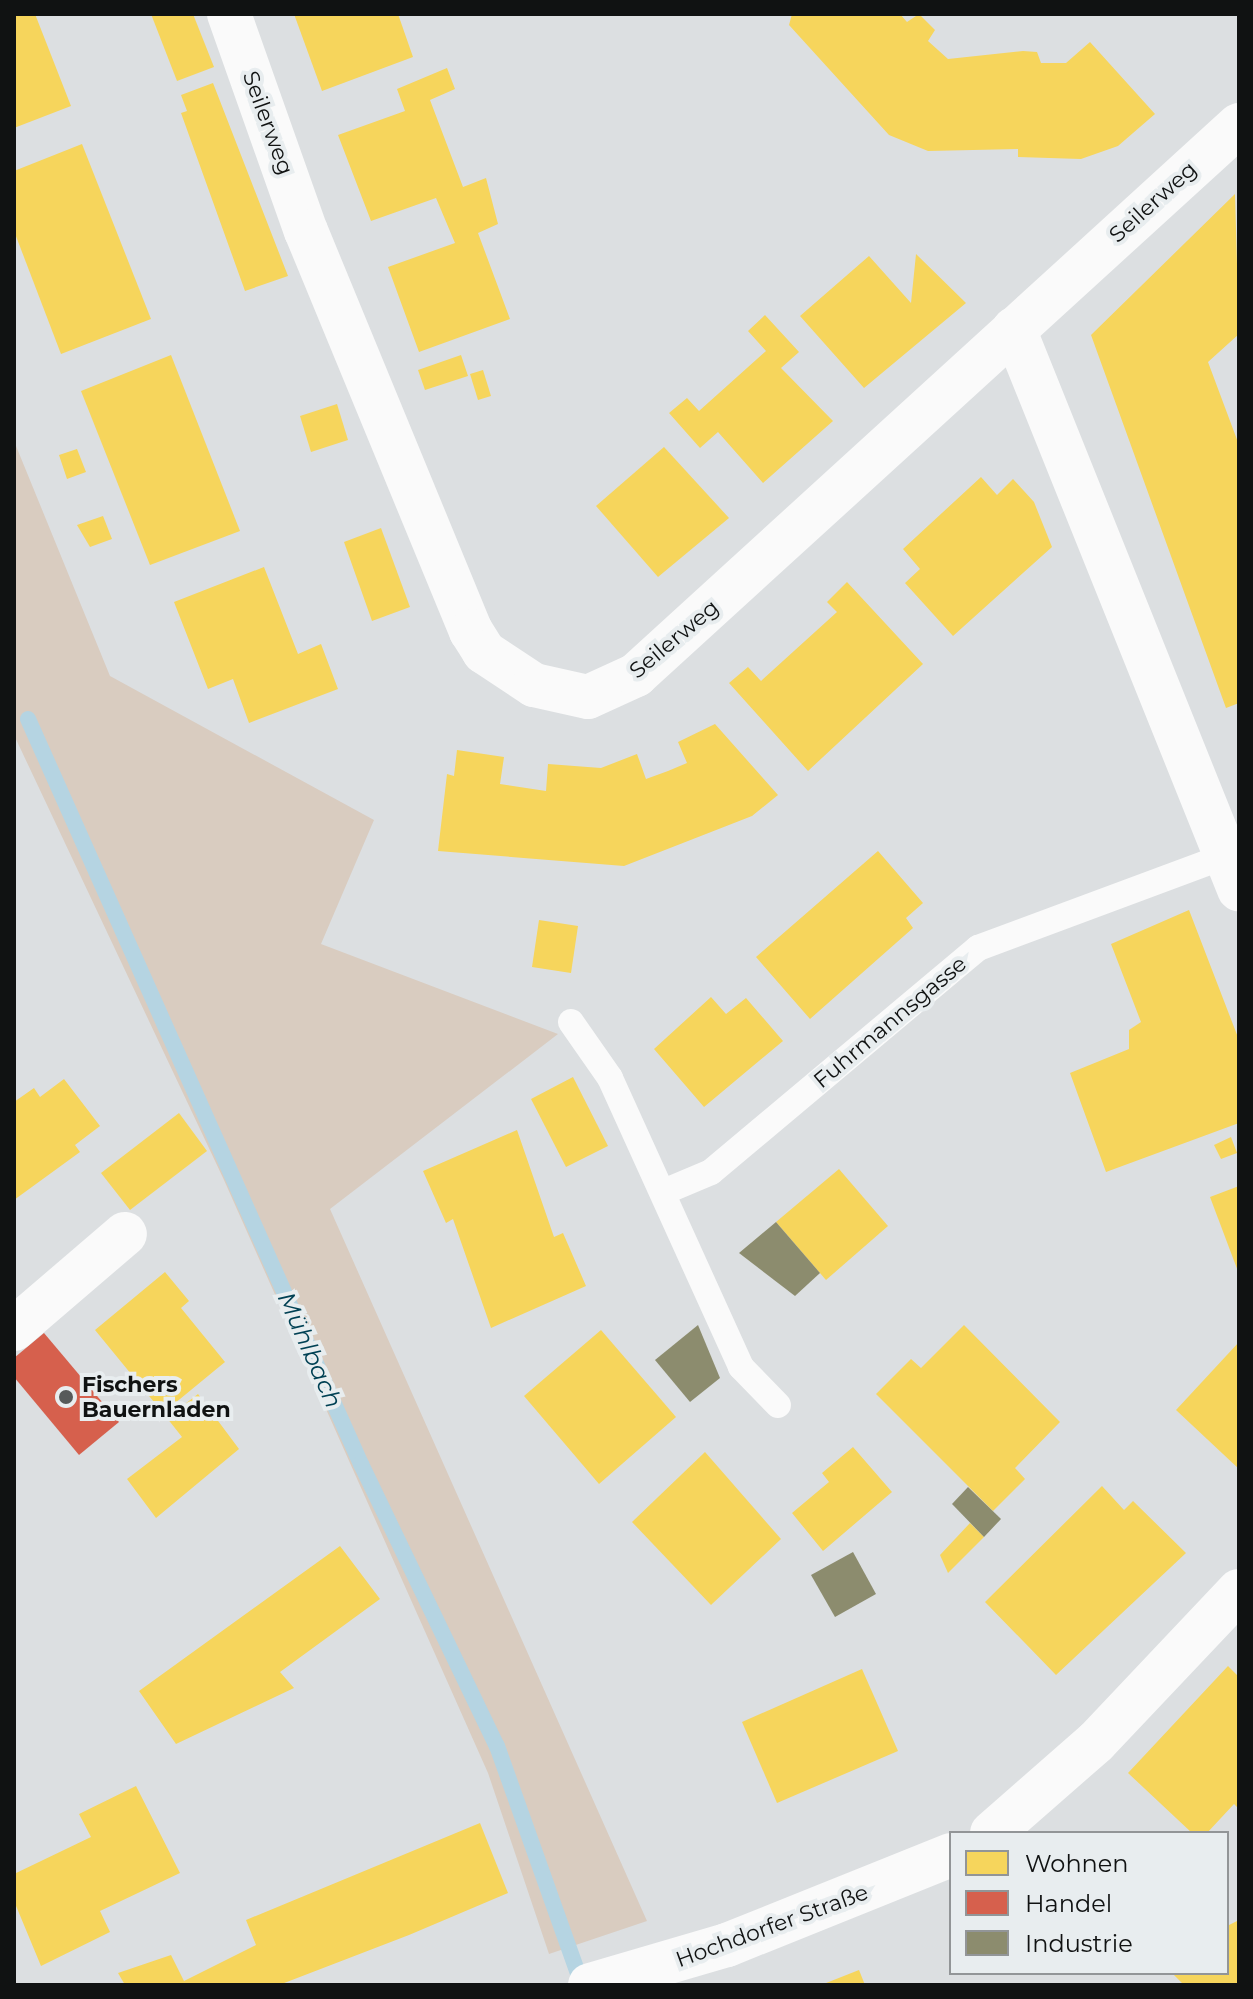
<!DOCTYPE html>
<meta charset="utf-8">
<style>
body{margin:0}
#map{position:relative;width:1253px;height:1999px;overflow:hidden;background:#dcdfe1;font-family:Montserrat,sans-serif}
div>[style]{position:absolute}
.green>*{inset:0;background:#d9ccc0}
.homes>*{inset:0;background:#f6d55c}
.shops>*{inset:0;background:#d6604d}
.industry>*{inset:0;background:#8c8c6e}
.stream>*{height:16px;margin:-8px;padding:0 8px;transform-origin:8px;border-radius:8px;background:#b5d4e2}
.service>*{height:26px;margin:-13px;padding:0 13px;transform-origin:13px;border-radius:13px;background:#fafafa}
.minor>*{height:44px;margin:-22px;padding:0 22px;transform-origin:22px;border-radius:22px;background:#fafafa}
.tertiary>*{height:44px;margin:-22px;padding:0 22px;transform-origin:22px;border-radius:22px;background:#fafafa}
.dots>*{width:22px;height:22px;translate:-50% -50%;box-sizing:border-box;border:4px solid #e8edef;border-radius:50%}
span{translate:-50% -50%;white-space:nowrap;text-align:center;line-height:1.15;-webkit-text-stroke:8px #e8edef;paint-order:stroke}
.street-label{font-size:22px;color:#101212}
.poi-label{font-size:22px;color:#101212;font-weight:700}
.left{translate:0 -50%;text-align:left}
.water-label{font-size:24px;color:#004154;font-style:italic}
.frame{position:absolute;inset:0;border:16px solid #101212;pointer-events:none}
.legend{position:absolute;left:949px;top:1831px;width:280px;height:144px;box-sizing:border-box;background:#e8edef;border:2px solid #929597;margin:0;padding:10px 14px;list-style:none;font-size:24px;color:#101212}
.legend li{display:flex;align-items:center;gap:16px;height:40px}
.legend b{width:40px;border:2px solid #929597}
</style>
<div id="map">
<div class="green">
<div style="clip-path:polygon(14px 441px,110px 676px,374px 820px,321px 944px,558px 1034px,330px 1209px,647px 1921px,549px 1954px,488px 1773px,224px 1180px,14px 735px)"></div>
</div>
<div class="homes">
<div style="clip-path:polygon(14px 14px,35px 14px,71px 106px,14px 128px)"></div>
<div style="clip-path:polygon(151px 14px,193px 14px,214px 67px,177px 81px)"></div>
<div style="clip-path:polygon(294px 14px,398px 14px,413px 57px,322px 91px)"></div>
<div style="clip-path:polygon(792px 14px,900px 14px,907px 22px,919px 14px,935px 30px,928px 41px,948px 59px,1023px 51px,1037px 52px,1041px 63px,1066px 63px,1090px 42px,1155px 114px,1118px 146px,1081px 159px,1018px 157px,1018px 149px,928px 151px,889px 135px,789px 25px)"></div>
<div style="clip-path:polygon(447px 68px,455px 89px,430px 100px,463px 187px,486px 178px,498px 224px,478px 233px,510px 319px,419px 352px,388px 267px,455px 243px,436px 198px,371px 221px,338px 135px,405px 111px,397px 89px)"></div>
<div style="clip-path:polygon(213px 83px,288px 276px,245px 291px,181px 113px,187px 111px,181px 95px)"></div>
<div style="clip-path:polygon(82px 144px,151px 319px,61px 354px,14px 231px,14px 171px)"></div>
<div style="clip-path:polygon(1235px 194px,1239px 334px,1208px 362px,1239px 445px,1239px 703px,1226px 708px,1091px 335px)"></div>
<div style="clip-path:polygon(916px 254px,966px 303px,864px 388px,800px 316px,869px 256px,911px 303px)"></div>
<div style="clip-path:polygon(765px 315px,799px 352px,781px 368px,833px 421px,763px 483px,718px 432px,700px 448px,669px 413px,687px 398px,699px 411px,766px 351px,748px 331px)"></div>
<div style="clip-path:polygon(171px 355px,240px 531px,150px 565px,81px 391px)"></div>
<div style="clip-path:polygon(461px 355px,468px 376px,425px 390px,418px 370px)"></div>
<div style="clip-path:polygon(483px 370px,491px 396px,478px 400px,470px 374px)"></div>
<div style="clip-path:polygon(337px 404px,348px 440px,311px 452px,300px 416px)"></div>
<div style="clip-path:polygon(664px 447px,729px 518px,658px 577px,596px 506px)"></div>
<div style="clip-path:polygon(77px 449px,86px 472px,67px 479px,59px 455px)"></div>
<div style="clip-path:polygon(981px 477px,997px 495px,1013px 479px,1034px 502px,1052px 547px,953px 636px,905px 583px,920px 569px,903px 549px)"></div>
<div style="clip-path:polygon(103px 516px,112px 539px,90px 547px,77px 525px)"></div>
<div style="clip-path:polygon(381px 528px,410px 607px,372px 621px,344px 542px)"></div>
<div style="clip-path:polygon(264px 567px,298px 654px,321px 644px,338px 689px,249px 723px,233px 679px,208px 689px,174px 602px)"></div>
<div style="clip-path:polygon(847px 582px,923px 664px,808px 771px,729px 683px,748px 667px,761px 681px,837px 612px,827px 602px)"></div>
<div style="clip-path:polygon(715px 724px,778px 795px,752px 816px,624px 866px,438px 851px,447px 774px,454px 776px,457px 750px,504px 757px,500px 784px,546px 791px,548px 764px,601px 768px,637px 754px,646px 779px,668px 771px,687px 763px,678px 742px)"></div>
<div style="clip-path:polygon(878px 851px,923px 903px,906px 918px,913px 928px,810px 1019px,756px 957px)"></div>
<div style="clip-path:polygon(1189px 910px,1239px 1040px,1239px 1123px,1106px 1172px,1070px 1073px,1129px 1049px,1129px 1030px,1141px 1022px,1111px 944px)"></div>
<div style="clip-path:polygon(539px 920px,578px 926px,571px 973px,532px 967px)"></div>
<div style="clip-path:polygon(711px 997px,726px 1014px,746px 998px,783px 1041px,704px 1107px,654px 1049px)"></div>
<div style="clip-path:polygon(573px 1077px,608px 1146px,566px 1167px,531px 1099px)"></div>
<div style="clip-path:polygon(64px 1079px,100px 1126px,75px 1145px,80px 1152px,14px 1200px,14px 1102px,34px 1088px,40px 1097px)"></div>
<div style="clip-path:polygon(179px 1113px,207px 1151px,130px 1210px,101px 1173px)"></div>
<div style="clip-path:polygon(517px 1130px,554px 1237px,563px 1233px,586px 1286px,491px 1328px,453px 1219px,446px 1223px,423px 1171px)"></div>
<div style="clip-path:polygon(1231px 1137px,1237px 1153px,1221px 1159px,1214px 1145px)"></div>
<div style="clip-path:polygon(839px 1169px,888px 1226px,826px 1280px,776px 1222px)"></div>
<div style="clip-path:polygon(1239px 1186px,1239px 1274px,1210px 1197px)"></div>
<div style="clip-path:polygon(165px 1272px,189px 1301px,181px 1308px,225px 1362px,163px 1413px,95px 1330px)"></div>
<div style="clip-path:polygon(964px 1325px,1060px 1422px,1015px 1468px,1025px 1479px,993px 1511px,876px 1394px,911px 1359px,921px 1368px)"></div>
<div style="clip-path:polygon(601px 1330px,676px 1417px,599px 1484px,524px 1396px)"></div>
<div style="clip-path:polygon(1239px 1342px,1239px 1469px,1176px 1410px)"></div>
<div style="clip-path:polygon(198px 1394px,239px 1449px,156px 1518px,127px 1479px,182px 1437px,167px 1418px)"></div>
<div style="clip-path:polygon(853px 1447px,892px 1492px,823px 1551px,792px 1513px,829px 1482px,822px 1473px)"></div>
<div style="clip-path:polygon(705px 1452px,781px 1539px,711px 1605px,632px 1522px)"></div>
<div style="clip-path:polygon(1102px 1486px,1124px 1510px,1133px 1501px,1186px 1553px,1056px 1675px,985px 1602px)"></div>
<div style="clip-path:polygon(970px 1523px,984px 1537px,948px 1573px,940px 1555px)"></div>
<div style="clip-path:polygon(340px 1546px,380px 1599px,280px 1672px,294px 1688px,176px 1744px,139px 1691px)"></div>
<div style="clip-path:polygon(1228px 1666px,1239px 1677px,1239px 1809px,1234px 1804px,1207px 1833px,1192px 1833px,1128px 1773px)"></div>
<div style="clip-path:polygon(862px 1669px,898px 1751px,777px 1803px,742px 1722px)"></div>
<div style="clip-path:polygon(136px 1786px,180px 1873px,100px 1911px,110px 1932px,41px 1966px,14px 1901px,14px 1874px,91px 1837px,79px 1814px)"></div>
<div style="clip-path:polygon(480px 1823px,508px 1893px,409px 1935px,279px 1985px,125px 1985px,118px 1973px,171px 1955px,184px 1981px,256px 1945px,246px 1920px)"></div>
<div style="clip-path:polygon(1239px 1920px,1239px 1985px,1184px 1985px,1172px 1973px,1227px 1973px,1227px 1926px)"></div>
<div style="clip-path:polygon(859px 1970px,865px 1985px,821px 1985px)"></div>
</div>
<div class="shops">
<div style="clip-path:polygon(44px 1333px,119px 1422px,79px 1455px,14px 1377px,14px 1358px)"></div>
</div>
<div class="industry">
<div style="clip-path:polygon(776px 1222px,820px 1273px,795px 1296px,739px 1253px)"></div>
<div style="clip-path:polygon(698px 1325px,720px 1378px,690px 1402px,655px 1360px)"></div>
<div style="clip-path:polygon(968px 1487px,1001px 1519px,984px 1537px,952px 1504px)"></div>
<div style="clip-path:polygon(853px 1552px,876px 1594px,835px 1617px,811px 1575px)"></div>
</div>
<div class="stream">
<div style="left:28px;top:719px;width:816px;rotate:65.92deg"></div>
<div style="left:361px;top:1464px;width:313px;rotate:64.3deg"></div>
<div style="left:497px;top:1746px;width:254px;rotate:70.4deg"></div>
</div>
<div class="service">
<div style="left:571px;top:1022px;width:68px;rotate:55.1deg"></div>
<div style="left:610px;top:1078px;width:317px;rotate:65.6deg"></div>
<div style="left:741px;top:1367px;width:53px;rotate:45.8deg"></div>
<div style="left:666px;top:1191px;width:49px;rotate:-22.9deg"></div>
<div style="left:711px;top:1172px;width:349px;rotate:-40deg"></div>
<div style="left:978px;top:948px;width:265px;rotate:-20.4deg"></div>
</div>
<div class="minor">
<div style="left:229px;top:14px;width:230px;rotate:70.5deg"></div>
<div style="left:306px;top:231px;width:433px;rotate:67.6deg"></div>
<div style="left:471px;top:631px;width:25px;rotate:58deg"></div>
<div style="left:484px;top:652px;width:60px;rotate:33.4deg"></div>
<div style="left:534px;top:685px;width:55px;rotate:12.5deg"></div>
<div style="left:588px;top:697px;width:53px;rotate:-24.6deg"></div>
<div style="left:636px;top:675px;width:816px;rotate:-42.37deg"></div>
<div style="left:1014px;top:329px;width:604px;rotate:68.11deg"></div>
<div style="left:14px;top:1329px;width:146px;rotate:-40.6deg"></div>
</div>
<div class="tertiary">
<div style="left:992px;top:1833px;width:138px;rotate:-41.2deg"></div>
<div style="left:1096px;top:1742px;width:208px;rotate:-46.6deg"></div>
<div style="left:590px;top:1985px;width:143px;rotate:-16.3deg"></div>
<div style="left:727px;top:1945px;width:241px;rotate:-21.9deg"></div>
</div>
<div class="dots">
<div style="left:66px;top:1397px;background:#575a5a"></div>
</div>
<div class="street-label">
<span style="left:268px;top:123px;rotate:70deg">Seilerweg</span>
<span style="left:1153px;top:202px;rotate:-42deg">Seilerweg</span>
<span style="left:674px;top:639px;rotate:-40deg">Seilerweg</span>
<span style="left:890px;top:1022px;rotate:-40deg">Fuhrmannsgasse</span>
<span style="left:772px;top:1926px;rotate:-20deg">Hochdorfer Straße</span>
</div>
<div class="poi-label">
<span class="left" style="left:82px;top:1397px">Fischers<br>Bauernladen</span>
</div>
<div class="water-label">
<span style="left:310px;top:1350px;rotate:66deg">Mühlbach</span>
</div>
<div class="frame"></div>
<ul class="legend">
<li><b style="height:22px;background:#f6d55c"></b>Wohnen</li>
<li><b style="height:22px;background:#d6604d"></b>Handel</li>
<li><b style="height:22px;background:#8c8c6e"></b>Industrie</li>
</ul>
</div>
